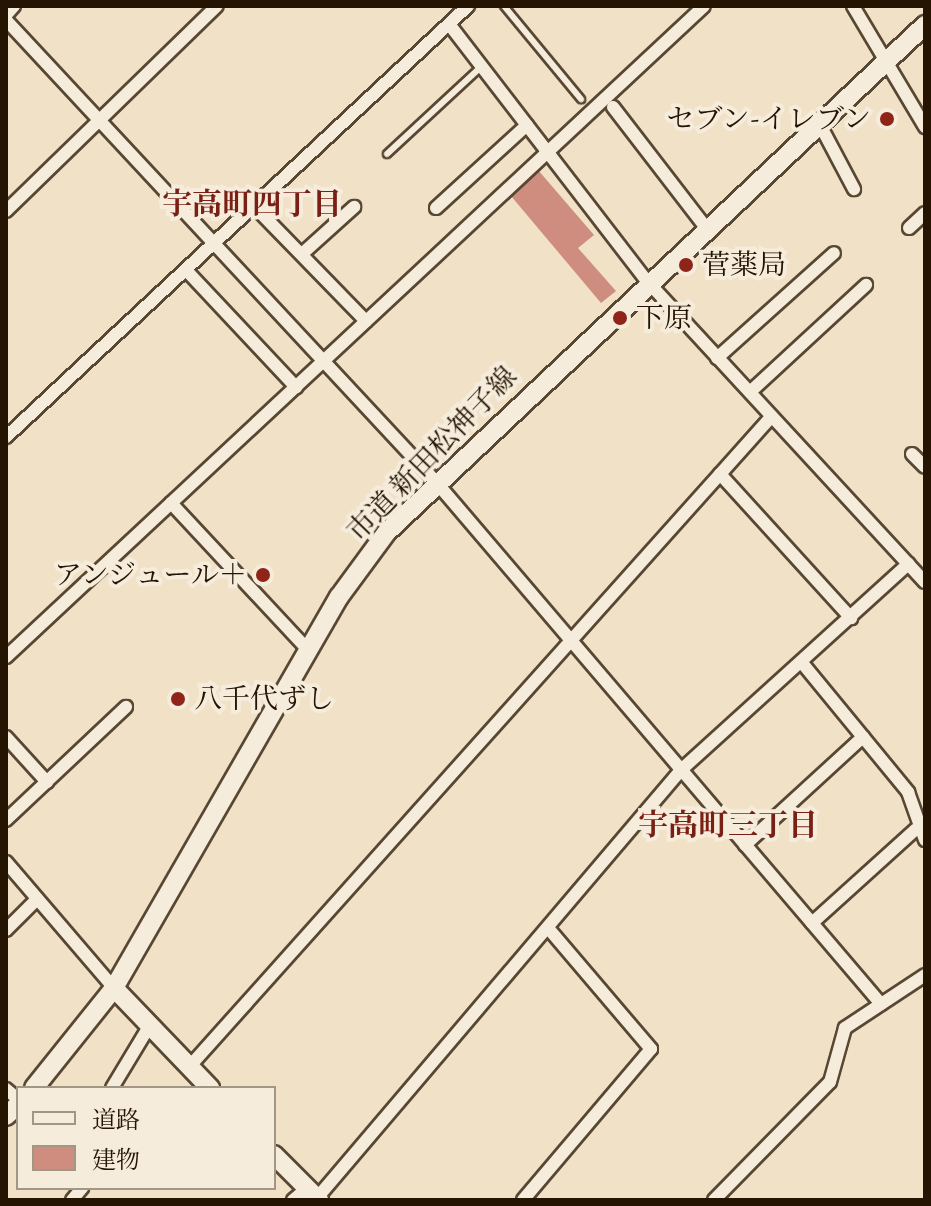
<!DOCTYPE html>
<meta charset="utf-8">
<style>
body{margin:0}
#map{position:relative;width:931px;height:1206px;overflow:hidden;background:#f0e1c7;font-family:Alegreya,"Noto Serif JP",serif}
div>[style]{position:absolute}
.building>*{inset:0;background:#cf8d7f}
.roads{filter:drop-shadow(2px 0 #584733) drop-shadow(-2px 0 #584733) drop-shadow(0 2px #584733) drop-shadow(0 -2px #584733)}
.lane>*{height:6px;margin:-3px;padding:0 3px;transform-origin:3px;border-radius:3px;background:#f5ecdb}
.street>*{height:12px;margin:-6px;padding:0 6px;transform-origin:6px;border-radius:6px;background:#f5ecdb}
.secondary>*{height:18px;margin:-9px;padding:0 9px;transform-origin:9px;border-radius:9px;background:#f5ecdb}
.dots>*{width:22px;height:22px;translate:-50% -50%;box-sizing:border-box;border:4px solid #f5ecdb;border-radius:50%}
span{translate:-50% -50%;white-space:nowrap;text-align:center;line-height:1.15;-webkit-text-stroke:8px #f5ecdb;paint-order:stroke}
.poi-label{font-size:28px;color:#261402}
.right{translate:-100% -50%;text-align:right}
.left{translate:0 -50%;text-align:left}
.street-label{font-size:28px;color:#261402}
.neighbourhood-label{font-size:30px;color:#7a1f14;font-weight:700}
.frame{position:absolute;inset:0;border:8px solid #261402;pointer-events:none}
.legend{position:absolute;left:16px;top:1086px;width:260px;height:104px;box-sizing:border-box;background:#f5ecdb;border:2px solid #a29684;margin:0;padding:10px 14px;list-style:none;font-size:24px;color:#261402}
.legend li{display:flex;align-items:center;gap:16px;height:40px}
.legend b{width:40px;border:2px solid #a29684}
</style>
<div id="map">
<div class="building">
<div style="clip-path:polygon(538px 170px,594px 235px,578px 248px,616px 291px,601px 303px,511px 196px)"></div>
</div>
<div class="roads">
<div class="lane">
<div style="left:504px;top:6px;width:121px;rotate:50.4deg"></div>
<div style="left:387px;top:154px;width:129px;rotate:-42.8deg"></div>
</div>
<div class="street">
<div style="left:853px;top:6px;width:141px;rotate:59.2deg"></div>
<div style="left:6px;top:15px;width:12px;rotate:-48deg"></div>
<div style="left:6px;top:20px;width:631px;rotate:47.05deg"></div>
<div style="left:436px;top:482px;width:686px;rotate:49.55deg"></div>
<div style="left:449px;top:24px;width:326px;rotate:52.4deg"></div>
<div style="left:648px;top:282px;width:408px;rotate:47.3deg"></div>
<div style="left:613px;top:107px;width:154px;rotate:52.4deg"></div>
<div style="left:819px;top:123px;width:75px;rotate:62.1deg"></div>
<div style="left:253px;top:205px;width:162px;rotate:45.8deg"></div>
<div style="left:436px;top:208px;width:123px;rotate:-42.4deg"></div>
<div style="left:6px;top:211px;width:294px;rotate:-44.2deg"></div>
<div style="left:909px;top:228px;width:22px;rotate:-43deg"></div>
<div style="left:303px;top:253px;width:69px;rotate:-42deg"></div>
<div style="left:186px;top:270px;width:161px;rotate:46.8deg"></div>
<div style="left:717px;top:358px;width:157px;rotate:-41.9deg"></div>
<div style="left:750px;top:392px;width:158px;rotate:-42.7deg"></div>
<div style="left:771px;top:417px;width:76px;rotate:131.8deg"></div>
<div style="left:720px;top:474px;width:195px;rotate:47.7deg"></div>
<div style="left:6px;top:437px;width:632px;rotate:-43.01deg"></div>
<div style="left:912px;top:454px;width:18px;rotate:45deg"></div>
<div style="left:171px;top:503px;width:201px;rotate:47deg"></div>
<div style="left:6px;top:657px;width:954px;rotate:-43deg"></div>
<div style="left:803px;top:664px;width:166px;rotate:50.6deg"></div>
<div style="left:908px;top:792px;width:51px;rotate:70.5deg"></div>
<div style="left:6px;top:737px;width:61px;rotate:47.7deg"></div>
<div style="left:6px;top:820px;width:165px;rotate:-43.3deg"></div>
<div style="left:745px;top:845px;width:160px;rotate:-42.5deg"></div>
<div style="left:6px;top:862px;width:166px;rotate:49.4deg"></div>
<div style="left:812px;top:923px;width:140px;rotate:-42.1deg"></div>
<div style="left:6px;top:930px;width:44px;rotate:-45deg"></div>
<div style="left:190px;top:1066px;width:795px;rotate:-48.16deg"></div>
<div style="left:112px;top:1088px;width:74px;rotate:-58.9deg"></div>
<div style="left:6px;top:1089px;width:16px;rotate:40deg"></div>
<div style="left:317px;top:1198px;width:562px;rotate:-49.62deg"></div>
<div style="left:681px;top:770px;width:307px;rotate:-42.2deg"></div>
<div style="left:72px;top:1200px;width:16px;rotate:-50deg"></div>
<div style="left:293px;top:1200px;width:17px;rotate:-40deg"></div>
<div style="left:523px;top:1200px;width:198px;rotate:-49.7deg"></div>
<div style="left:651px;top:1049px;width:159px;rotate:-130.4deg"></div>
<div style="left:714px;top:1200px;width:165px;rotate:-45.5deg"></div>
<div style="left:830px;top:1082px;width:56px;rotate:-74.5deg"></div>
<div style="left:845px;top:1028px;width:96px;rotate:-33.5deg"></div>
</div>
<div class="secondary">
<div style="left:114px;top:988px;width:139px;rotate:46.2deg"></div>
<div style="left:34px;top:1088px;width:128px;rotate:-51.3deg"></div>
<div style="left:114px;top:988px;width:451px;rotate:-60.1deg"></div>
<div style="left:339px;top:597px;width:79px;rotate:-53.7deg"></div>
<div style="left:386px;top:533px;width:741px;rotate:-43.3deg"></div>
<div style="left:6px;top:1116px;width:16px;rotate:-43deg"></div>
<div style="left:274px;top:1155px;width:64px;rotate:45deg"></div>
</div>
</div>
<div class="dots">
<div style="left:887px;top:119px;background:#8f2418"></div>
<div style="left:686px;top:265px;background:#8f2418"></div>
<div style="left:620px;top:318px;background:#8f2418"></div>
<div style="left:263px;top:575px;background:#8f2418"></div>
<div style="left:178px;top:699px;background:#8f2418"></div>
</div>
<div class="poi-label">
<span class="right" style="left:871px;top:119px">セブン-イレブン</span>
<span class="left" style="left:702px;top:265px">菅薬局</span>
<span class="left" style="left:636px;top:318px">下原</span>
<span class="right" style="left:247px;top:575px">アンジュール＋</span>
<span class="left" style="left:194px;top:699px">八千代ずし</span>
</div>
<div class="street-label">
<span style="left:432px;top:454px;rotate:-46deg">市道 新田松神子線</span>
</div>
<div class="neighbourhood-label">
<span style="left:252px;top:204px">宇高町四丁目</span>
<span style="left:728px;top:825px">宇高町三丁目</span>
</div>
<div class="frame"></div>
<ul class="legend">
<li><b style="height:10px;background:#f5ecdb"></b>道路</li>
<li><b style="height:22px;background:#cf8d7f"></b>建物</li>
</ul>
</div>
